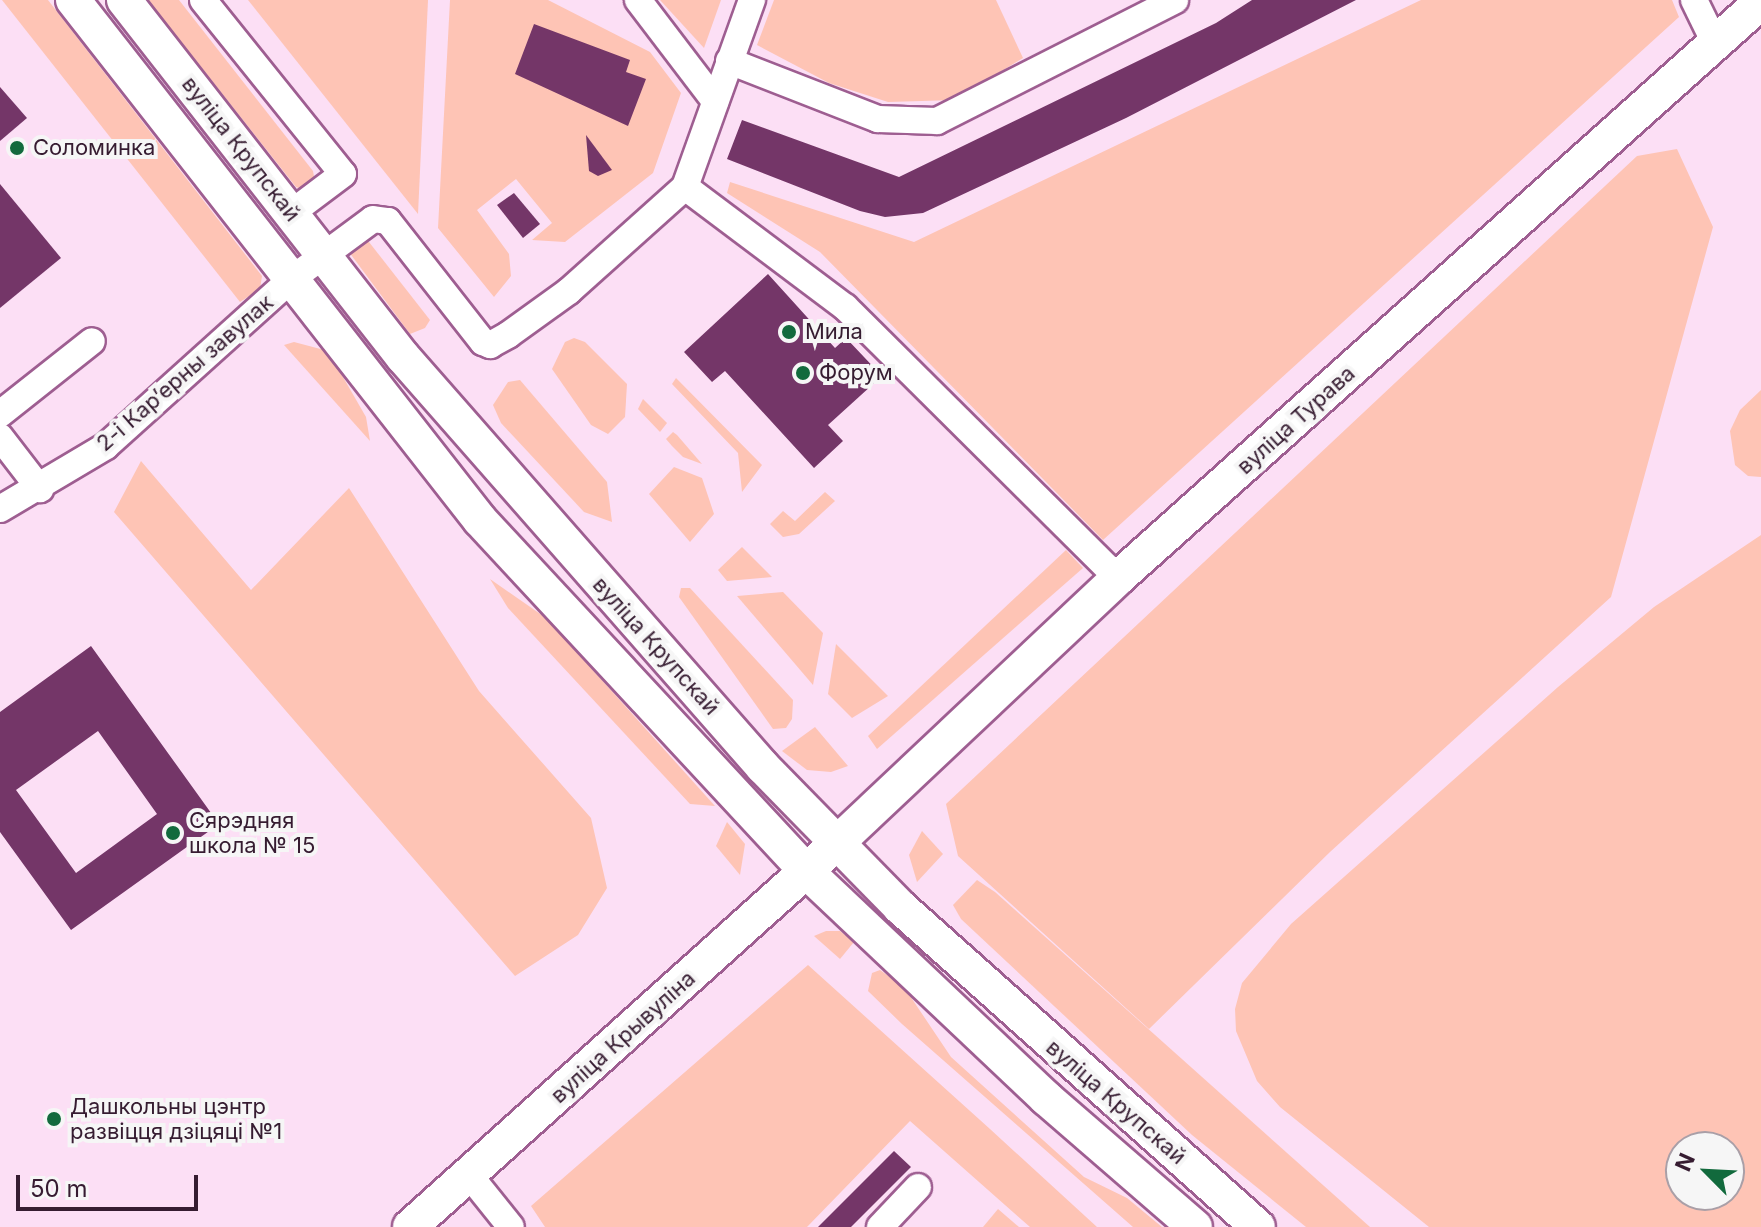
<!DOCTYPE html>
<meta charset="utf-8">
<style>
body{margin:0}
#map{position:relative;width:1761px;height:1227px;overflow:hidden;background:#fcdff5;font-family:Inter,sans-serif}
div>[style]{position:absolute}
.green>*{inset:0;background:#fec4b5}
.building>*{inset:0;background:#743668}
.roads{filter:drop-shadow(2px 0 #9e5e91) drop-shadow(-2px 0 #9e5e91) drop-shadow(0 2px #9e5e91) drop-shadow(0 -2px #9e5e91)}
.minor>*{height:26px;margin:-13px;padding:0 13px;transform-origin:13px;border-radius:13px;background:#fff}
.major>*{height:34px;margin:-17px;padding:0 17px;transform-origin:17px;border-radius:17px;background:#fff}
.dots>*{width:22px;height:22px;translate:-50% -50%;box-sizing:border-box;border:4px solid #f6f6f6;border-radius:50%}
span{translate:-50% -50%;white-space:nowrap;text-align:center;line-height:1.15;-webkit-text-stroke:8px #f6f6f6;paint-order:stroke}
.poi-label{font-size:22px;color:#361c31}
.left{translate:0 -50%;text-align:left}
.street-label{font-size:22px;color:#361c31}
.north{position:absolute;left:1665px;top:1131px;width:80px;height:80px;box-sizing:border-box;background:#f6f6f6;border:2px solid #a99fa7;border-radius:50%;rotate:294deg;font-size:22px;font-weight:700;line-height:32px;text-align:center;color:#361c31}
.north::after{content:'';display:block;margin:auto;width:28px;height:36px;background:#126a3d;clip-path:polygon(50% 0,100% 100%,50% 72%,0 100%)}
.scale{position:absolute;left:16px;top:1175px;width:182px;height:36px;box-sizing:border-box;border:4px solid #361c31;border-top:0;padding-left:10px;font-size:24px;line-height:28px;white-space:nowrap;color:#361c31;-webkit-text-stroke:6px #f6f6f6;paint-order:stroke}
</style>
<div id="map">
<div class="green">
<div style="clip-path:polygon(2px 0,48px 0,262px 276px,260px 289px,240px 302px)"></div>
<div style="clip-path:polygon(148px 0,179px 0,313px 171px,315px 182px,304px 190px,296px 187px)"></div>
<div style="clip-path:polygon(248px 0,428px 0,418px 214px)"></div>
<div style="clip-path:polygon(450px 0,548px 0,650px 52px,681px 93px,653px 173px,565px 242px,532px 240px,552px 223px,516px 179px,477px 210px,509px 254px,511px 276px,494px 297px,438px 228px)"></div>
<div style="clip-path:polygon(660px 0,721px 0,704px 48px)"></div>
<div style="clip-path:polygon(774px 0,996px 0,1023px 58px,955px 100px,888px 102px,829px 83px,757px 45px)"></div>
<div style="clip-path:polygon(1421px 0,1672px 0,1679px 17px,1103px 540px,820px 252px,727px 193px,730px 182px,914px 242px)"></div>
<div style="clip-path:polygon(1677px 149px,1713px 227px,1611px 597px,1330px 852px,1149px 1029px,958px 856px,946px 804px,1637px 156px)"></div>
<div style="clip-path:polygon(359px 239px,369px 242px,430px 320px,425px 328px,410px 334px,349px 252px)"></div>
<div style="clip-path:polygon(574px 338px,585px 342px,627px 384px,625px 417px,608px 434px,591px 425px,552px 369px,565px 342px)"></div>
<div style="clip-path:polygon(294px 342px,328px 351px,366px 417px,370px 441px,284px 345px)"></div>
<div style="clip-path:polygon(676px 378px,762px 465px,742px 492px,738px 453px,672px 384px)"></div>
<div style="clip-path:polygon(520px 380px,607px 482px,612px 522px,584px 512px,501px 423px,493px 405px,508px 382px)"></div>
<div style="clip-path:polygon(1761px 390px,1761px 477px,1748px 476px,1735px 465px,1730px 431px,1740px 410px)"></div>
<div style="clip-path:polygon(643px 399px,667px 423px,660px 432px,638px 409px)"></div>
<div style="clip-path:polygon(673px 432px,677px 435px,702px 464px,683px 457px,672px 446px,666px 439px)"></div>
<div style="clip-path:polygon(141px 461px,251px 590px,349px 488px,479px 691px,591px 818px,607px 888px,578px 935px,515px 976px,114px 512px)"></div>
<div style="clip-path:polygon(674px 467px,702px 478px,714px 514px,690px 542px,649px 494px)"></div>
<div style="clip-path:polygon(825px 492px,835px 501px,799px 534px,783px 537px,770px 524px,783px 511px,795px 521px)"></div>
<div style="clip-path:polygon(evenodd,1761px 535px,1761px 1227px,1429px 1227px,1280px 1107px,1257px 1081px,1236px 1031px,1235px 1009px,1242px 983px,1291px 924px,1558px 687px,1654px 607px,1761px 535px,1729px 1147px,1729px 1195px,1681px 1195px,1681px 1147px,1729px 1147px)"></div>
<div style="clip-path:polygon(742px 547px,772px 577px,727px 581px,718px 570px)"></div>
<div style="clip-path:polygon(1066px 550px,1083px 568px,877px 749px,868px 736px)"></div>
<div style="clip-path:polygon(490px 579px,546px 618px,715px 806px,690px 804px,508px 608px)"></div>
<div style="clip-path:polygon(681px 588px,690px 588px,793px 700px,792px 719px,786px 728px,773px 729px,679px 597px)"></div>
<div style="clip-path:polygon(783px 592px,823px 633px,813px 685px,737px 596px)"></div>
<div style="clip-path:polygon(836px 644px,888px 696px,852px 718px,828px 694px)"></div>
<div style="clip-path:polygon(815px 727px,848px 766px,831px 772px,807px 770px,782px 751px)"></div>
<div style="clip-path:polygon(727px 822px,745px 844px,740px 875px,716px 846px)"></div>
<div style="clip-path:polygon(922px 831px,943px 854px,917px 882px,909px 855px)"></div>
<div style="clip-path:polygon(977px 880px,995px 892px,1370px 1227px,1306px 1227px,1192px 1135px,961px 919px,953px 905px)"></div>
<div style="clip-path:polygon(826px 931px,840px 931px,854px 942px,840px 959px,814px 936px)"></div>
<div style="clip-path:polygon(808px 965px,990px 1129px,1097px 1227px,1030px 1227px,910px 1121px,807px 1227px,545px 1227px,531px 1206px)"></div>
<div style="clip-path:polygon(880px 970px,904px 987px,951px 1057px,1084px 1177px,1127px 1198px,1162px 1227px,1133px 1227px,902px 1024px,868px 991px,872px 973px)"></div>
<div style="clip-path:polygon(998px 1209px,1019px 1227px,983px 1227px)"></div>
</div>
<div class="building">
<div style="clip-path:polygon(1252px 0,1356px 0,1126px 118px,923px 213px,885px 217px,860px 211px,727px 159px,742px 120px,899px 177px,1216px 23px)"></div>
<div style="clip-path:polygon(534px 24px,630px 60px,626px 72px,646px 79px,628px 126px,515px 74px)"></div>
<div style="clip-path:polygon(0 87px,27px 118px,0 141px)"></div>
<div style="clip-path:polygon(586px 135px,612px 170px,598px 176px,589px 171px)"></div>
<div style="clip-path:polygon(0 184px,61px 258px,0 308px)"></div>
<div style="clip-path:polygon(514px 193px,540px 224px,523px 238px,497px 205px)"></div>
<div style="clip-path:polygon(768px 274px,835px 348px,846px 338px,882px 376px,828px 425px,843px 441px,814px 468px,725px 371px,712px 382px,684px 352px)"></div>
<div style="clip-path:polygon(evenodd,91px 646px,219px 824px,71px 930px,0 832px,0 712px,91px 646px,98px 731px,157px 814px,76px 873px,16px 790px,98px 731px)"></div>
<div style="clip-path:polygon(894px 1151px,911px 1167px,851px 1227px,818px 1227px)"></div>
</div>
<div class="roads">
<div class="minor">
<div style="left:203px;top:0;width:223px;rotate:51.2deg"></div>
<div style="left:343px;top:174px;width:65px;rotate:143.1deg"></div>
<div style="left:638px;top:0;width:127px;rotate:52.7deg"></div>
<div style="left:1694px;top:0;width:48px;rotate:64deg"></div>
<div style="left:729px;top:61px;width:160px;rotate:21.3deg"></div>
<div style="left:878px;top:119px;width:59px;rotate:1.9deg"></div>
<div style="left:937px;top:121px;width:267px;rotate:-26.9deg"></div>
<div style="left:685px;top:187px;width:200px;rotate:36.9deg"></div>
<div style="left:845px;top:307px;width:385px;rotate:44.8deg"></div>
<div style="left:0;top:414px;width:117px;rotate:-38.4deg"></div>
<div style="left:0;top:437px;width:66px;rotate:52.4deg"></div>
<div style="left:0;top:509px;width:123px;rotate:-30.7deg"></div>
<div style="left:106px;top:446px;width:246px;rotate:-42deg"></div>
<div style="left:289px;top:281px;width:104px;rotate:-36.4deg"></div>
<div style="left:373px;top:219px;width:15px;rotate:8deg"></div>
<div style="left:388px;top:221px;width:154px;rotate:51.9deg"></div>
<div style="left:483px;top:342px;width:8px;rotate:23deg"></div>
<div style="left:490px;top:345px;width:21px;rotate:-29deg"></div>
<div style="left:508px;top:335px;width:75px;rotate:-35.8deg"></div>
<div style="left:569px;top:291px;width:156px;rotate:-41.9deg"></div>
<div style="left:685px;top:187px;width:199px;rotate:-70.3deg"></div>
<div style="left:470px;top:1176px;width:65px;rotate:51.2deg"></div>
<div style="left:880px;top:1227px;width:55px;rotate:-46.5deg"></div>
</div>
<div class="major">
<div style="left:73px;top:0;width:660px;rotate:51.95deg"></div>
<div style="left:480px;top:520px;width:478px;rotate:47.1deg"></div>
<div style="left:805px;top:870px;width:332px;rotate:43.4deg"></div>
<div style="left:1046px;top:1098px;width:197px;rotate:40.9deg"></div>
<div style="left:124px;top:0;width:453px;rotate:52deg"></div>
<div style="left:403px;top:357px;width:546px;rotate:48.72deg"></div>
<div style="left:763px;top:767px;width:196px;rotate:45.6deg"></div>
<div style="left:900px;top:907px;width:480px;rotate:41.8deg"></div>
<div style="left:410px;top:1227px;width:573px;rotate:-41.96deg"></div>
<div style="left:836px;top:844px;width:388px;rotate:-43.3deg"></div>
<div style="left:1118px;top:578px;width:863px;rotate:-41.85deg"></div>
</div>
</div>
<div class="dots">
<div style="left:17px;top:148px;background:#126a3d"></div>
<div style="left:789px;top:332px;background:#126a3d"></div>
<div style="left:803px;top:373px;background:#126a3d"></div>
<div style="left:173px;top:833px;background:#126a3d"></div>
<div style="left:54px;top:1119px;background:#126a3d"></div>
</div>
<div class="poi-label">
<span class="left" style="left:33px;top:148px">Соломинка</span>
<span class="left" style="left:805px;top:332px">Мила</span>
<span class="left" style="left:819px;top:373px">Форум</span>
<span class="left" style="left:189px;top:833px">Сярэдняя<br>школа № 15</span>
<span class="left" style="left:70px;top:1119px">Дашкольны цэнтр<br>развіцця дзіцяці №1</span>
</div>
<div class="street-label">
<span style="left:241px;top:149px;rotate:52deg">вуліца Крупскай</span>
<span style="left:185px;top:373px;rotate:-41deg">2-і Карʼерны завулак</span>
<span style="left:1296px;top:420px;rotate:-42deg">вуліца Турава</span>
<span style="left:656px;top:646px;rotate:48deg">вуліца Крупскай</span>
<span style="left:623px;top:1037px;rotate:-42deg">вуліца Крывуліна</span>
<span style="left:1116px;top:1102px;rotate:41deg">вуліца Крупскай</span>
</div>
<div class="north">N</div>
<div class="scale">50 m</div>
</div>
